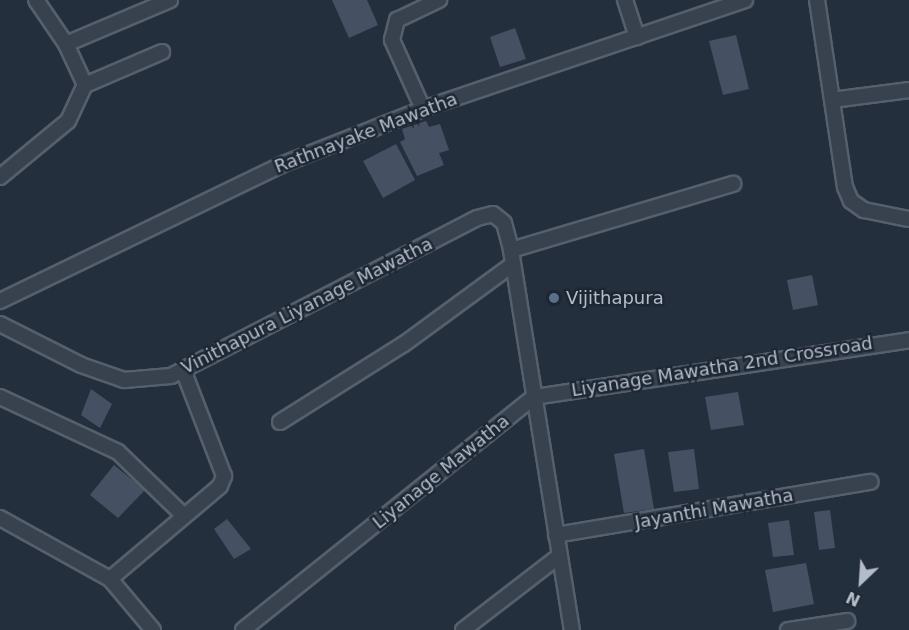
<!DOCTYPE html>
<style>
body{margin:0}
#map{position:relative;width:909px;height:630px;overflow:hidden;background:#242f3e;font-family:"DejaVu Sans",sans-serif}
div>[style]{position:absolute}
.building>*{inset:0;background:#455162}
.roads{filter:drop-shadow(2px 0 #565f6c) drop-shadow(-2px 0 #565f6c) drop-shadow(0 2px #565f6c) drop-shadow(0 -2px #565f6c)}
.street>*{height:14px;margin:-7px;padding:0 7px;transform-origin:7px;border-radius:7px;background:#38414e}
.dots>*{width:16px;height:16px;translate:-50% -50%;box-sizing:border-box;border:3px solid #1d2633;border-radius:50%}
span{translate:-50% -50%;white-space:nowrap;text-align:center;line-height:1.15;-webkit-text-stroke:5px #1d2633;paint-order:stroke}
.street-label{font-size:18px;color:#b4bcc9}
.poi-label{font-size:18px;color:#b4bcc9}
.left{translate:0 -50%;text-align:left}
.north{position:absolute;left:831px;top:552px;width:60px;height:60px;-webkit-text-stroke:4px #1d2633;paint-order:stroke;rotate:205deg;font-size:16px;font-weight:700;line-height:24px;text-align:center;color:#b4bcc9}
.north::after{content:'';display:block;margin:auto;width:21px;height:27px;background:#b4bcc9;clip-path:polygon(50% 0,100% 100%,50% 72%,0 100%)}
</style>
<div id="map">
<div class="building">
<div style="clip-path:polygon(332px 0,367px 0,378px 25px,349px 38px)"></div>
<div style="clip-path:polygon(515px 28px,526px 59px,500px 67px,490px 37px)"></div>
<div style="clip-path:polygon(736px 35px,749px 89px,723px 95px,709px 41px)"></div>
<div style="clip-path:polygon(426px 121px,429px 127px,440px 124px,449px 150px,439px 153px,444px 165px,417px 176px,400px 142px,405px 139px,402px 129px)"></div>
<div style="clip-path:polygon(396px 144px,415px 180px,383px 198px,363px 161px)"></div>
<div style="clip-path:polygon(812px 275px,818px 305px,793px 310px,787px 280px)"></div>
<div style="clip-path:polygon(91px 389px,112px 404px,100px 428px,81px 415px)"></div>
<div style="clip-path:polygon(738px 392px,744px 425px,711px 430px,705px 397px)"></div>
<div style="clip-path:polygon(644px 449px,654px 509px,624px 513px,614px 454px)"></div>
<div style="clip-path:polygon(694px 449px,699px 489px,674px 492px,668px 452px)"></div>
<div style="clip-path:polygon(114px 465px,145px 490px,118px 518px,90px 495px)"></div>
<div style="clip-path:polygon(830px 510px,835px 548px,819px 550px,814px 512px)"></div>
<div style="clip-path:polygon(227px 519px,251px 549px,234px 559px,214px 529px)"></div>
<div style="clip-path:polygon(789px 520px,794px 555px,773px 557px,768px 523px)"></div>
<div style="clip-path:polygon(806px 563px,814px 604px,773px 612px,765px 570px)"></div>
</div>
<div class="roads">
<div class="street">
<div style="left:36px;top:0;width:53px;rotate:55.7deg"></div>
<div style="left:66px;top:44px;width:45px;rotate:65.1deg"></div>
<div style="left:625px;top:0;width:39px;rotate:72deg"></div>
<div style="left:817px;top:0;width:189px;rotate:81.5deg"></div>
<div style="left:845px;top:187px;width:15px;rotate:67deg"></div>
<div style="left:851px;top:201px;width:16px;rotate:35deg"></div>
<div style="left:864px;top:210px;width:46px;rotate:11.3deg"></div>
<div style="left:66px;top:44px;width:113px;rotate:-22.9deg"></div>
<div style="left:85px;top:85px;width:84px;rotate:-23.2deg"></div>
<div style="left:832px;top:100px;width:78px;rotate:-7.4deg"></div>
<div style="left:423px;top:109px;width:76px;rotate:-114.2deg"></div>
<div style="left:392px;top:40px;width:21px;rotate:-76deg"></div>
<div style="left:397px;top:20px;width:47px;rotate:-25.5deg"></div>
<div style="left:0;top:177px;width:88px;rotate:-39.5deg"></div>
<div style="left:68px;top:121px;width:40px;rotate:-65deg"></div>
<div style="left:511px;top:250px;width:232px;rotate:-16.6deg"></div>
<div style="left:0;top:301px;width:312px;rotate:-25.8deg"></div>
<div style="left:281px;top:165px;width:153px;rotate:-21.5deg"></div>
<div style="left:423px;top:109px;width:340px;rotate:-18.7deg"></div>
<div style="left:0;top:324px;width:91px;rotate:26.8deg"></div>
<div style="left:81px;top:365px;width:46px;rotate:19.2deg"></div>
<div style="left:124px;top:380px;width:47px;rotate:-4.9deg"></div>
<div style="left:171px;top:376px;width:344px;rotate:-27.3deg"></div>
<div style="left:477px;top:218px;width:16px;rotate:-14deg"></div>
<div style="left:493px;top:214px;width:14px;rotate:39deg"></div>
<div style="left:504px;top:223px;width:28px;rotate:75deg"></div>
<div style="left:511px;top:250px;width:385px;rotate:80.9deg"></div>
<div style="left:0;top:397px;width:130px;rotate:25deg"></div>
<div style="left:118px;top:452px;width:91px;rotate:44.1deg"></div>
<div style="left:280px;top:422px;width:146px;rotate:-32.2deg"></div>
<div style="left:404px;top:344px;width:134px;rotate:-36.2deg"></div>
<div style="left:0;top:518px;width:126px;rotate:29deg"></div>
<div style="left:110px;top:579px;width:67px;rotate:49.9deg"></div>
<div style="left:556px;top:535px;width:319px;rotate:-9.6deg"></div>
<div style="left:110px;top:579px;width:144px;rotate:-40.2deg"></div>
<div style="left:220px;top:486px;width:11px;rotate:-68deg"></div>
<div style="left:224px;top:476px;width:114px;rotate:-111.1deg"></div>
<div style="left:243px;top:630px;width:373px;rotate:-38.7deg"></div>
<div style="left:534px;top:397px;width:379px;rotate:-8.6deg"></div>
<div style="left:463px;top:630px;width:121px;rotate:-37.6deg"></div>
<div style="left:788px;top:630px;width:60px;rotate:-8.7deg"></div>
</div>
</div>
<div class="dots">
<div style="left:554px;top:298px;background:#5c6f8a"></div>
</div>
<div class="street-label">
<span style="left:366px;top:133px;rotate:-21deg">Rathnayake Mawatha</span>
<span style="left:307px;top:306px;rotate:-27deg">Vinithapura Liyanage Mawatha</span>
<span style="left:722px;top:367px;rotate:-9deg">Liyanage Mawatha 2nd Crossroad</span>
<span style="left:441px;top:472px;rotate:-39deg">Liyanage Mawatha</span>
<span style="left:714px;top:509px;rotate:-10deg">Jayanthi Mawatha</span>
</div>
<div class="poi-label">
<span class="left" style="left:566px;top:298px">Vijithapura</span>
</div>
<div class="north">N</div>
</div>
